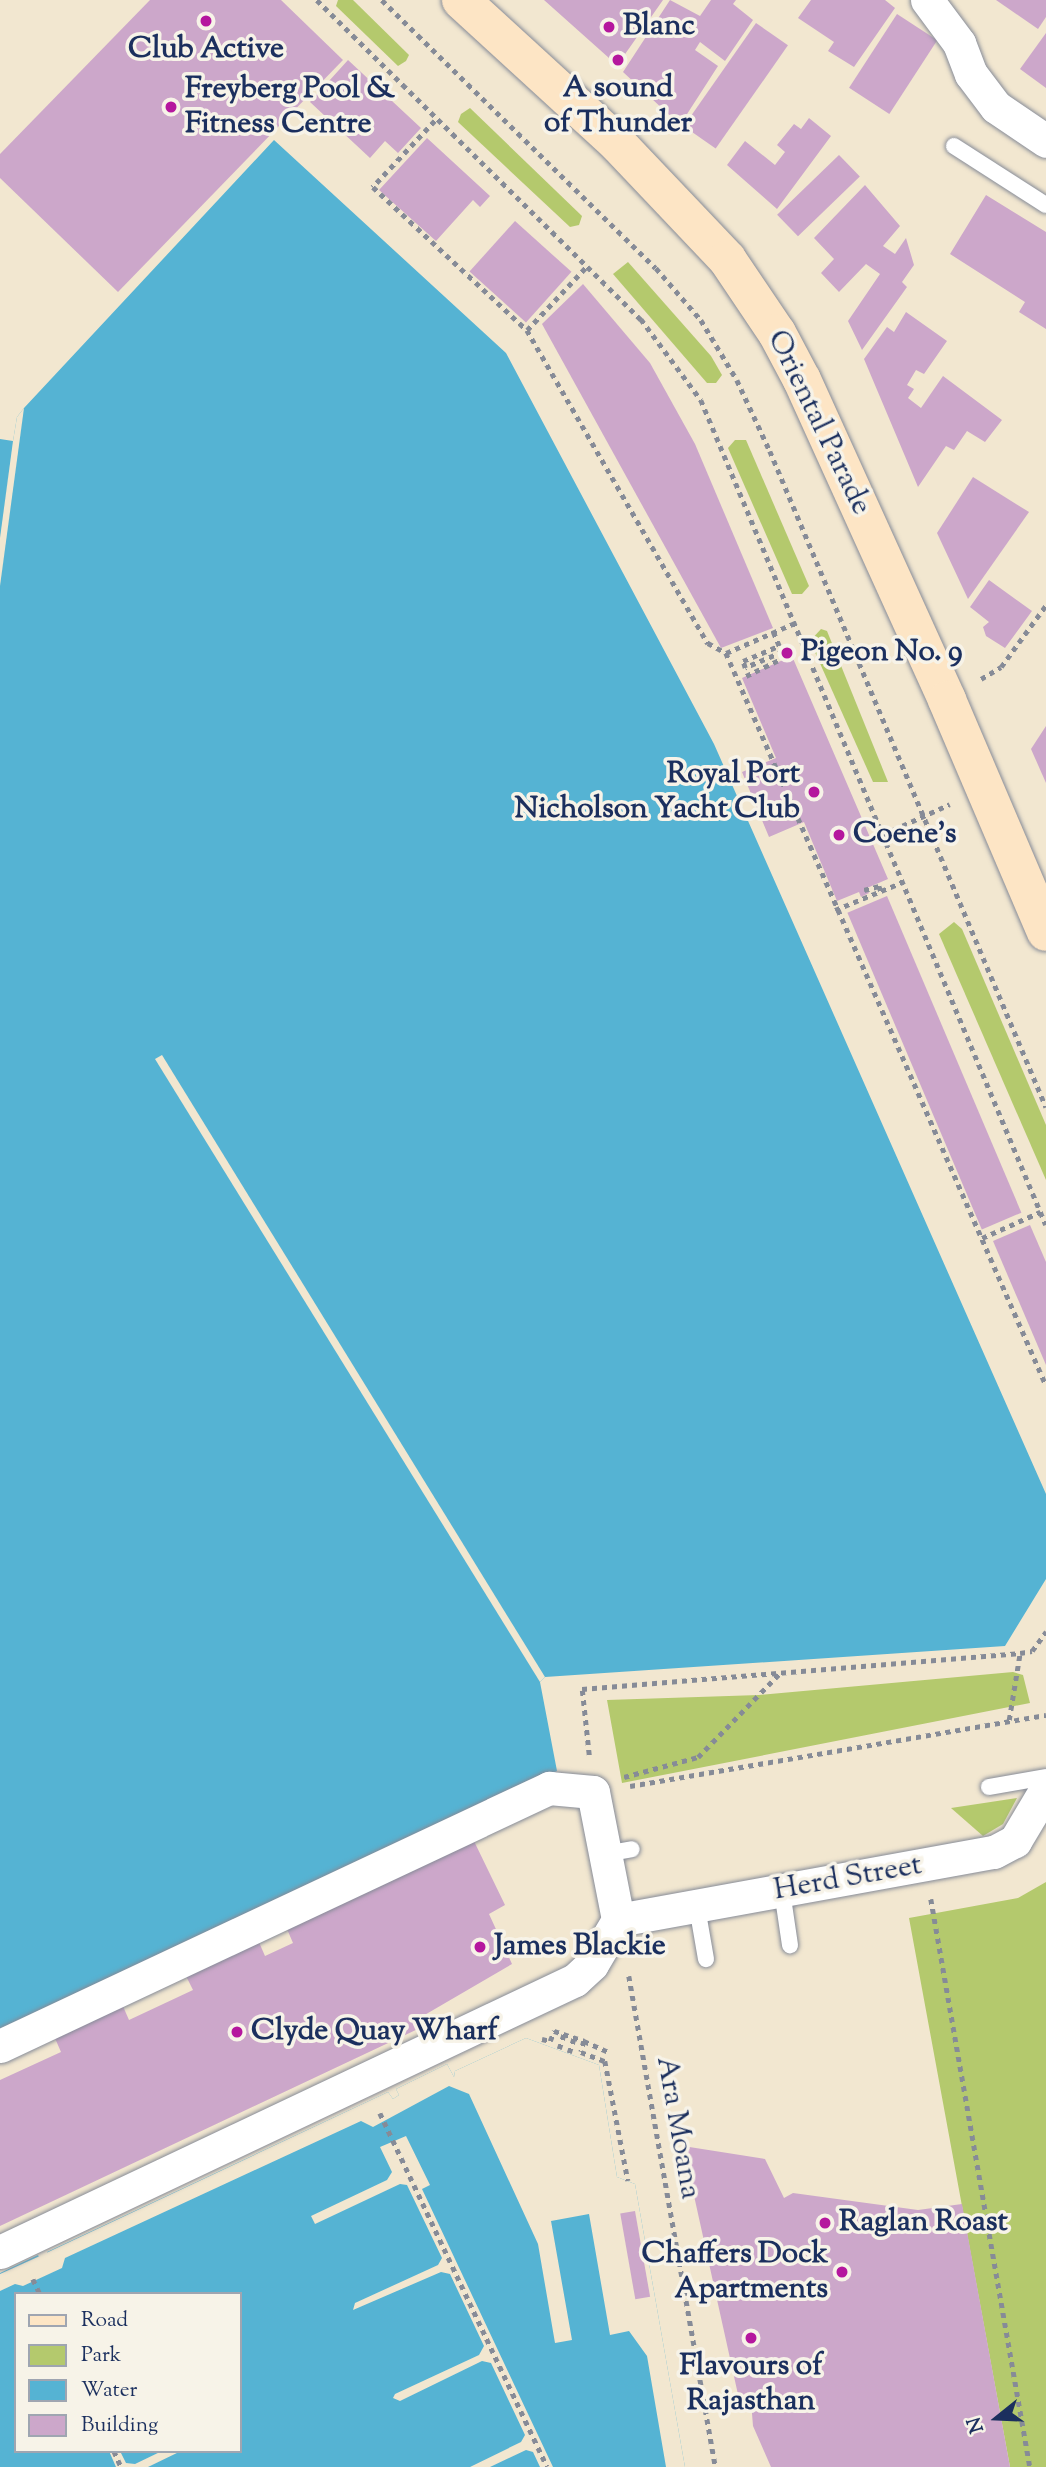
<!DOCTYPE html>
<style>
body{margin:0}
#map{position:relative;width:1046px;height:2467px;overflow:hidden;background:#f2e7d0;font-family:"Sorts Mill Goudy",serif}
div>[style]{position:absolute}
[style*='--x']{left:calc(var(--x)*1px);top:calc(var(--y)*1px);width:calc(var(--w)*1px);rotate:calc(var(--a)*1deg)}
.green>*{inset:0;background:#b4c96d}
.water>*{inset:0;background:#55b3d3}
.pier>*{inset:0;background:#f2e7d0}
.building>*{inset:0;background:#cca7ca;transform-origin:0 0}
.path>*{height:4.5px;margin-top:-2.25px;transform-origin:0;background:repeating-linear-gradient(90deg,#868b97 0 5px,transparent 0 10px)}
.roads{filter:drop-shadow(0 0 2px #868b97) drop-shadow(0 0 2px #868b97)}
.service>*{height:16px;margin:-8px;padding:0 8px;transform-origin:8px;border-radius:8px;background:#fff}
.minor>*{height:33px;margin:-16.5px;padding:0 16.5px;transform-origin:16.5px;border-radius:16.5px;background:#fff}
.secondary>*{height:38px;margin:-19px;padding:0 19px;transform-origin:19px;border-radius:19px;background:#fde5c5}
.dots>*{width:19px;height:19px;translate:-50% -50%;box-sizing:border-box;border:4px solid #f7f3e8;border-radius:50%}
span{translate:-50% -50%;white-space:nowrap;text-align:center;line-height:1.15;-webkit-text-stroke:7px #f7f3e8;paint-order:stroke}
.poi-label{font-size:30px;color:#1b2f5e;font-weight:700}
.left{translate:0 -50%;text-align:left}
.right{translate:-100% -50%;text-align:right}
.street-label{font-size:30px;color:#1b2f5e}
.legend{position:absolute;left:14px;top:2292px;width:228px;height:161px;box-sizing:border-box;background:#f7f3e8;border:2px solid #9fa5b1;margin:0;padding:9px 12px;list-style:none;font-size:21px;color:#1b2f5e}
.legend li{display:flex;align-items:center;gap:14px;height:35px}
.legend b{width:35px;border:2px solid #9fa5b1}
.north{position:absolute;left:962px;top:2383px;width:70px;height:70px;-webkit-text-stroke:5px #f7f3e8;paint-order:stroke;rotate:252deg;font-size:19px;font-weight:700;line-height:28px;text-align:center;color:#1b2f5e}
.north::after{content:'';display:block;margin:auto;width:24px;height:32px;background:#1b2f5e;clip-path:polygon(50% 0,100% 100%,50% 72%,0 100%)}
</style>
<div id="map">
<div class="green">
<i style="clip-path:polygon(338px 0,353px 0,409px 55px,406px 61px,398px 66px,336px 6px)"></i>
<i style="clip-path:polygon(470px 108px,582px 216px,579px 225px,570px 227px,458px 122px,461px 114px)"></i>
<i style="clip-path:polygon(628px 262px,711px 356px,722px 375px,716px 383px,707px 383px,613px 274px)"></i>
<i style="clip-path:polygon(735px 440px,746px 440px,809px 586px,802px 594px,792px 594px,728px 448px)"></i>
<i style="clip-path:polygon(821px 629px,827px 631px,888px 782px,873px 782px,810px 641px)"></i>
<i style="clip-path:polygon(954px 922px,962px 929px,1046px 1125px,1046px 1180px,939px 934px)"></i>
<i style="clip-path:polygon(1013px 1672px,1023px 1675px,1030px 1703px,622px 1783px,607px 1700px,759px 1695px)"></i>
<i style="clip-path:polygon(1017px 1798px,1003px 1824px,983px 1836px,951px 1808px)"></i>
<i style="clip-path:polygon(1046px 1882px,1046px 2467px,1010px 2467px,909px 1918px,1018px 1898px)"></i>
</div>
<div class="water">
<i style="clip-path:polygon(274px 140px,506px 353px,714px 744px,1046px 1494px,1046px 1579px,1005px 1646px,545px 1677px,540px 1682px,557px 1771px,0 2033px,0 439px,13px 441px,17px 417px,24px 408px)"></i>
<i style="clip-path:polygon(evenodd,526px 2038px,599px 2065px,617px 2177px,635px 2184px,685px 2467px,0 2467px,0 2273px,38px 2255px,42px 2263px,50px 2259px,47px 2252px,388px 2092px,393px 2099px,399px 2095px,396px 2089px,447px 2064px,454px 2077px,455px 2071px,526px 2038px,16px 2294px,240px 2294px,240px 2451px,16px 2451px,16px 2294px)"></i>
</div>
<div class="pier">
<i style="clip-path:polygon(24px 408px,0 586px,0 538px,13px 441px,17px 417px)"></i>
<i style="clip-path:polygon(162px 1055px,545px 1677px,540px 1682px,155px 1059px)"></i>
<i style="clip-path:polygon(526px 2038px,599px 2065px,617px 2177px,635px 2184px,685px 2467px,666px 2467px,647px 2356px,629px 2331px,610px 2335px,589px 2214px,551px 2221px,572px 2340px,555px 2343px,538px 2244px,469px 2094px,449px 2086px,373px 2127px,361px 2121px,65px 2258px,62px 2268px,23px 2286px,15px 2284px,0 2291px,0 2274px,42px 2255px,46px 2258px,44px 2254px,388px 2092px,393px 2099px,399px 2095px,396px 2089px,447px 2064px,454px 2077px,455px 2071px)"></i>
<i style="clip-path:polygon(406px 2136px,430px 2185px,422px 2189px,553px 2467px,540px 2467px,533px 2452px,526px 2450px,490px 2467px,470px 2467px,521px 2442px,525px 2435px,491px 2363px,482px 2361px,400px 2401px,393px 2398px,395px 2394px,479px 2355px,484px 2346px,450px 2274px,441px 2272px,353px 2310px,355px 2303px,438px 2265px,442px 2258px,407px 2185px,400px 2184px,315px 2224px,311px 2216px,387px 2180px,392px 2172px,380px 2147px)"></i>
<i style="clip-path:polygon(109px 2451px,120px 2451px,126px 2463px,135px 2464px,162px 2451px,181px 2451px,148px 2467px,116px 2467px)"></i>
</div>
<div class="building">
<i style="clip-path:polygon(150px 0,281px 0,343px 60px,118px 292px,0 178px,0 154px)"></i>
<i style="clip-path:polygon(544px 0,663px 0,623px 57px,617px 51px,609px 58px)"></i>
<i style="clip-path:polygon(670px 0,700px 16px,711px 0,736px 0,733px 4px,753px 20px,725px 61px,700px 42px,695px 50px,718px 66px,680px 125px,623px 72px)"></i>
<i style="clip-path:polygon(811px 0,885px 0,895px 8px,854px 67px,828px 51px,834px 42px,798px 18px)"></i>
<i style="clip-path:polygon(996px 0,1046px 0,1046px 17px,1038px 29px)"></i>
<i style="left:897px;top:14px;width:48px;height:88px;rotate:33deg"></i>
<i style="left:756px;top:23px;width:39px;height:126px;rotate:35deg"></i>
<i style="clip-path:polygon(1046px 33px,1046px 88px,1020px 69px)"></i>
<i style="clip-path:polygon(348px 60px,421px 128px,398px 153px,385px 141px,370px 158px,310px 102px)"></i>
<i style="clip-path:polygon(809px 118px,831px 136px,777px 209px,727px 165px,745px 141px,775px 165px,785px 152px,777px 145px,794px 124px,801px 129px)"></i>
<i style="clip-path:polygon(427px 138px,490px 196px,480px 207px,473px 200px,436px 241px,379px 190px)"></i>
<i style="left:839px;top:155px;width:30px;height:86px;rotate:46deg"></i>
<i style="clip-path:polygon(865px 185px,900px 226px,883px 246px,895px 254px,906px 238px,914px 265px,902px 282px,907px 287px,862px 350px,848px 321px,880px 274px,866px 264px,839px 292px,821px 273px,834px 259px,814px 238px)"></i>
<i style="clip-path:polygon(986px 195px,1046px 232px,1046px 329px,1019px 312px,1025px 302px,950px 254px)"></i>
<i style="left:515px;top:221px;width:76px;height:68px;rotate:42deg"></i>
<i style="clip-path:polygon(583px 284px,650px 363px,695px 444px,773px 628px,721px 648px,542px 324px)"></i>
<i style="clip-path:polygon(906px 312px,947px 341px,924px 374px,916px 370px,907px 385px,914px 389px,908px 398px,921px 408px,943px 376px,1002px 420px,985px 442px,967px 431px,954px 450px,946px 446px,918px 487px,864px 359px,887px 327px,894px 332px)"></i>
<i style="clip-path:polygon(973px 477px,1029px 512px,968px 599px,937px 533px)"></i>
<i style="clip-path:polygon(989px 580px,1032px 611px,1005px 648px,986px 636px,983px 627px,989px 622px,970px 607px)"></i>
<i style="clip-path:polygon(792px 656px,888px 879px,867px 888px,869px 893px,861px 897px,859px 892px,837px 901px,804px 822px,769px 837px,742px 772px,776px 758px,742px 678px)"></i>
<i style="clip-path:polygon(1046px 726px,1046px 783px,1031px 749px)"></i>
<i style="left:887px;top:896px;width:344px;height:43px;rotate:67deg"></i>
<i style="clip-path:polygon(1030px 1225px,1046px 1262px,1046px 1365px,993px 1241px)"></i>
<i style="clip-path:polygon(472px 1837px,505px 1905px,489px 1914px,512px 1964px,416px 2020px,420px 2028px,0 2226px,0 2080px,61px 2052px,54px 2036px,122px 2004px,129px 2020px,193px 1990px,185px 1974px,258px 1940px,265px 1956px,293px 1943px,284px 1922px)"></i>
<i style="clip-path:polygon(683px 2146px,765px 2159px,784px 2198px,793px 2193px,918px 2210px,962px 2204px,1010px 2467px,771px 2467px,753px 2426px,751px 2401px,739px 2399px)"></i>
<i style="left:635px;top:2211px;width:87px;height:15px;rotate:80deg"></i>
</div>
<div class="path">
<i style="--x:317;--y:0;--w:455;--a:44.6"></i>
<i style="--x:641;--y:319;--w:101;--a:53.5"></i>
<i style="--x:701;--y:400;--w:894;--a:67.31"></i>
<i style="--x:382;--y:0;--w:383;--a:44.4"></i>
<i style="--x:656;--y:268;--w:69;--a:49.1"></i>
<i style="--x:701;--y:320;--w:70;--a:59"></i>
<i style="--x:737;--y:380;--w:78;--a:65.1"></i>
<i style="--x:770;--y:451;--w:712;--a:67.18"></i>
<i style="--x:435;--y:121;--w:91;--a:133.2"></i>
<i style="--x:373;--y:187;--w:210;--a:42.9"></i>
<i style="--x:527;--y:330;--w:362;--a:60"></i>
<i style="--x:708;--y:643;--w:21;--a:29"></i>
<i style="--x:726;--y:653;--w:799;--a:66.39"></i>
<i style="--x:527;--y:330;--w:88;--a:-46.8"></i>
<i style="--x:726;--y:653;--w:75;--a:-23.5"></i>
<i style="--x:746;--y:676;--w:43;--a:-26"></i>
<i style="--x:785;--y:657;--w:5;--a:-112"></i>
<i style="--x:783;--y:652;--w:41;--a:157.2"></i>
<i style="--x:745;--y:668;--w:7;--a:-106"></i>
<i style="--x:743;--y:661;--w:39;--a:-23"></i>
<i style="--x:779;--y:646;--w:15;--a:-113"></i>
<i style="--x:981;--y:679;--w:23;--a:-31"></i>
<i style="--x:1001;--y:667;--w:77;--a:-54"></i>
<i style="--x:884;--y:834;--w:72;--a:-24.4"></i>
<i style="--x:864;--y:890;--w:16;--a:-15"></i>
<i style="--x:879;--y:886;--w:5;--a:68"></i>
<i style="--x:835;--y:910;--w:74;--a:-22.4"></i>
<i style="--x:982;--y:1238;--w:64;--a:-24.1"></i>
<i style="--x:1009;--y:1720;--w:68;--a:-80.7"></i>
<i style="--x:589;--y:1755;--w:66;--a:-96.1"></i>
<i style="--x:582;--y:1689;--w:439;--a:-4.7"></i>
<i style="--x:1020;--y:1653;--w:12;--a:-9"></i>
<i style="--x:1032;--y:1651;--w:24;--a:-54"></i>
<i style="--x:624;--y:1777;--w:77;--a:-15.1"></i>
<i style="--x:698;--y:1757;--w:117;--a:-45.7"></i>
<i style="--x:630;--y:1786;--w:422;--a:-9.7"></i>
<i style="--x:931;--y:1899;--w:577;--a:80.11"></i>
<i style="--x:629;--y:1976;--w:499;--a:80"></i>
<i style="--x:542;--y:2039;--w:8;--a:14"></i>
<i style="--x:550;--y:2041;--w:11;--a:-68"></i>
<i style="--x:554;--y:2031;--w:32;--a:18"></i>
<i style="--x:584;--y:2041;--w:11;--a:105"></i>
<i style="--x:581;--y:2052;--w:26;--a:21"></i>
<i style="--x:605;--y:2061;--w:122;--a:79.1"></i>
<i style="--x:584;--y:2041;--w:27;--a:24"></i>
<i style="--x:559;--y:2049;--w:16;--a:-72"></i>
<i style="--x:569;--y:2053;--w:16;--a:-72"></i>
<i style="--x:380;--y:2113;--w:391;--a:64.7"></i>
<i style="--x:33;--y:2279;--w:17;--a:65"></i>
<i style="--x:114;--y:2451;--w:17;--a:66"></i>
</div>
<div class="roads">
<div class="service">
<i style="--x:954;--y:146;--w:109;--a:32.7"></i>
<i style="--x:989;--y:1787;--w:58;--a:-10"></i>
<i style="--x:605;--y:1854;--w:27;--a:-10"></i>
<i style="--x:782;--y:1891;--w:55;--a:81.6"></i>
<i style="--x:697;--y:1907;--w:53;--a:80.2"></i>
</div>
<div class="minor">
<i style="--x:927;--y:0;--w:54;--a:53.3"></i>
<i style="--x:959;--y:43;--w:33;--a:69"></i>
<i style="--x:971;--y:74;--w:41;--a:52.9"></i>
<i style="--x:996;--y:107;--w:60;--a:34.2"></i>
<i style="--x:618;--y:1920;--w:382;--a:-10.3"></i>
<i style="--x:994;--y:1852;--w:24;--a:-28"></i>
<i style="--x:1015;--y:1841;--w:61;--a:-59.2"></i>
<i style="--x:0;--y:2046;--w:607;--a:-25.17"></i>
<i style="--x:549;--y:1788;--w:44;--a:5.2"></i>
<i style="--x:593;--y:1792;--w:130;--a:78.9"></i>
<i style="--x:0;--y:2252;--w:636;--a:-25.32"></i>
<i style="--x:575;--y:1980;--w:23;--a:-43"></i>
<i style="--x:592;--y:1964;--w:51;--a:-59.4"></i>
</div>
<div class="secondary">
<i style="--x:461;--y:0;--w:212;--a:42.5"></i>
<i style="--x:617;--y:143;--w:160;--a:46.5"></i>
<i style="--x:727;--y:259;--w:89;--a:56"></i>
<i style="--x:777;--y:333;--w:53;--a:62"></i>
<i style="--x:802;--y:380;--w:351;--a:65.6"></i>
<i style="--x:947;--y:700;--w:252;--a:66.9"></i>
</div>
</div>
<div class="dots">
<i style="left:206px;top:21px;background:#b5179e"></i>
<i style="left:609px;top:27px;background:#b5179e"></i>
<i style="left:618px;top:60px;background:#b5179e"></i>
<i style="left:171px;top:107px;background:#b5179e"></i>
<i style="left:787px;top:653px;background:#b5179e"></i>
<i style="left:814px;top:792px;background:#b5179e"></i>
<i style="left:839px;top:835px;background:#b5179e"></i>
<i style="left:480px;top:1947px;background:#b5179e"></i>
<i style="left:237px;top:2032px;background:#b5179e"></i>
<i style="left:825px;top:2223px;background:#b5179e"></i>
<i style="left:842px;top:2272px;background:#b5179e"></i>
<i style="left:751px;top:2338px;background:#b5179e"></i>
</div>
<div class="poi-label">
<span class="left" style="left:623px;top:27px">Blanc</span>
<span style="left:206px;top:50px">Club Active</span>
<span style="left:618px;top:106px">A sound<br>of Thunder</span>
<span class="left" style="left:185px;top:107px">Freyberg Pool &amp;<br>Fitness Centre</span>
<span class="left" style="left:801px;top:653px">Pigeon No. 9</span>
<span class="right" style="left:800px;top:792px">Royal Port<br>Nicholson Yacht Club</span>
<span class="left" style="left:853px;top:835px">Coene's</span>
<span class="left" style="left:494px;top:1947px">James Blackie</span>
<span class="left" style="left:251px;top:2032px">Clyde Quay Wharf</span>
<span class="left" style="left:839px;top:2223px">Raglan Roast</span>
<span class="right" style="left:828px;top:2272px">Chaffers Dock<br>Apartments</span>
<span style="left:751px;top:2384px">Flavours of<br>Rajasthan</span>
</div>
<div class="street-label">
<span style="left:818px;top:423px;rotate:64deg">Oriental Parade</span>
<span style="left:848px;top:1879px;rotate:-10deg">Herd Street</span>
<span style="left:677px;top:2128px;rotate:80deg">Ara Moana</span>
</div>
<ul class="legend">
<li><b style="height:9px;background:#fde5c5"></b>Road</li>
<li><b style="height:19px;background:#b4c96d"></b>Park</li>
<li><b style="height:19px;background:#55b3d3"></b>Water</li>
<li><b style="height:19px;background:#cca7ca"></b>Building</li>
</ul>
<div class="north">N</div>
</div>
